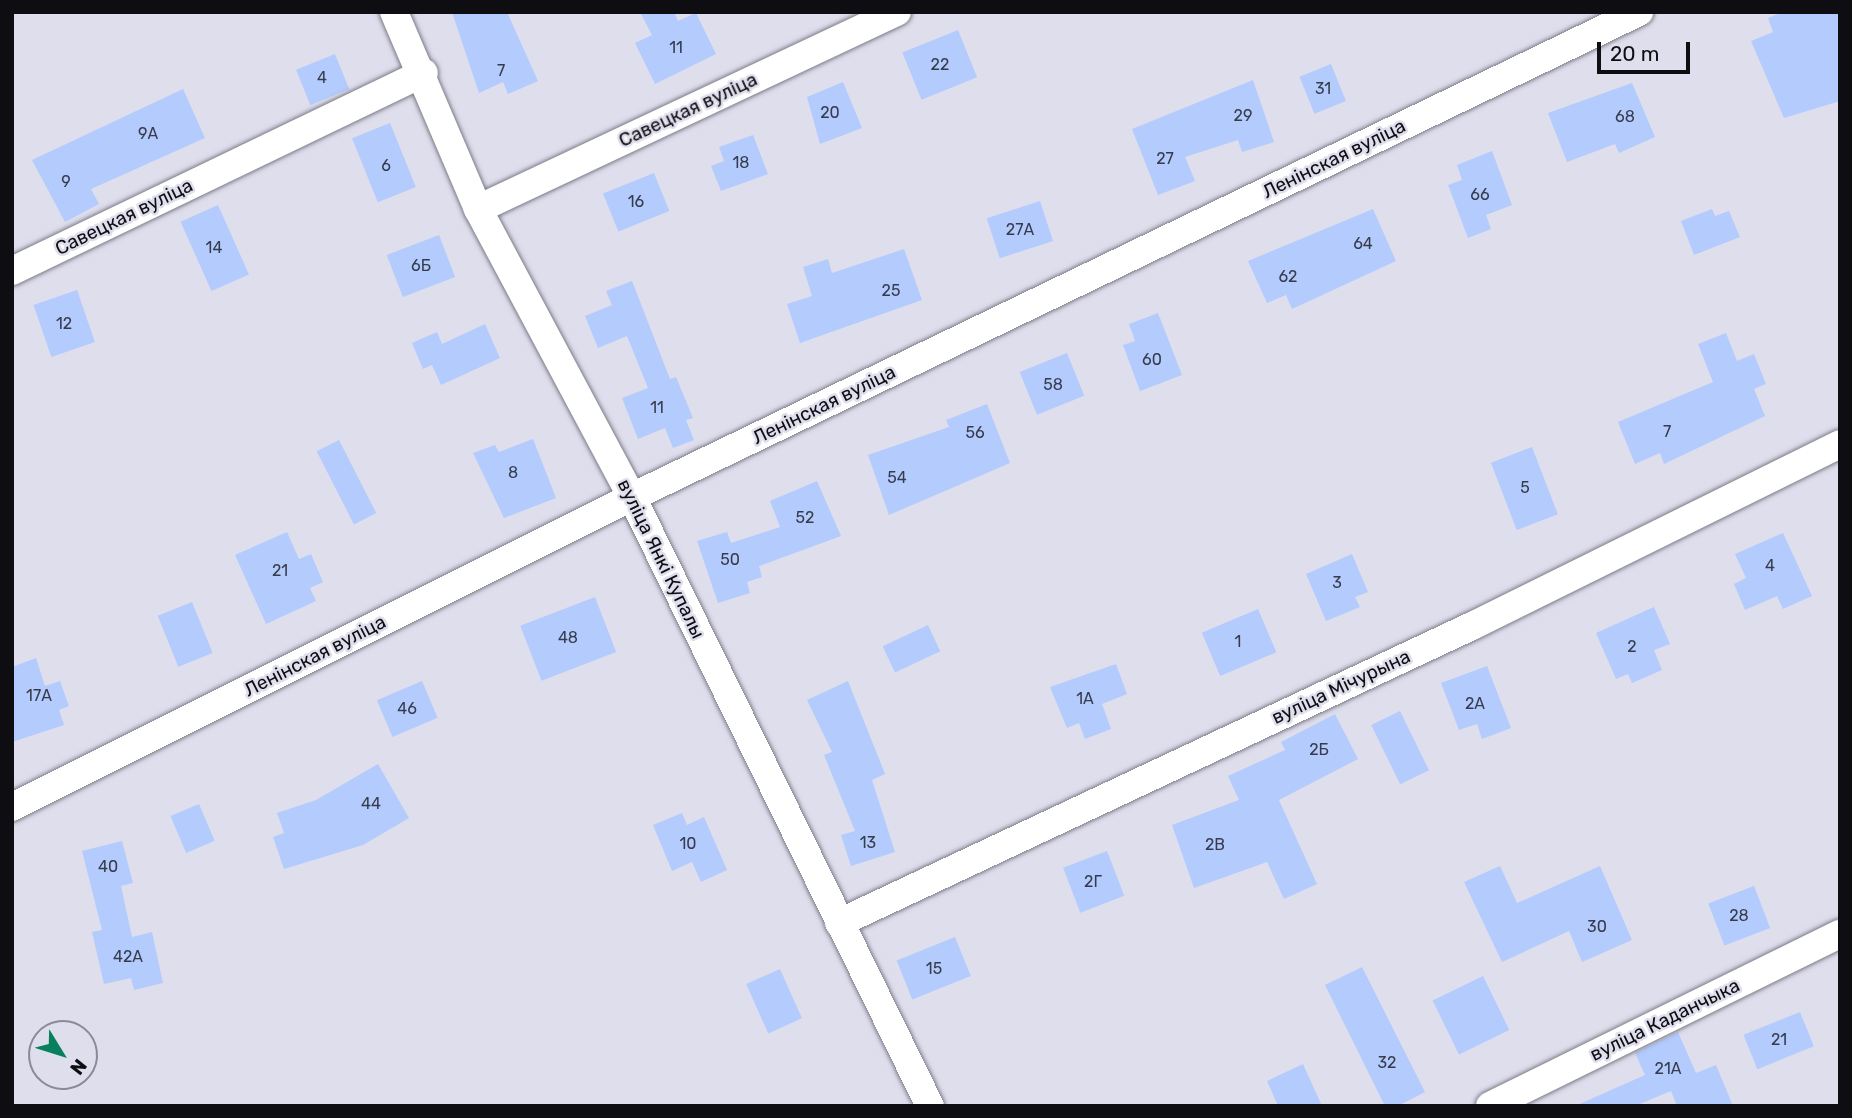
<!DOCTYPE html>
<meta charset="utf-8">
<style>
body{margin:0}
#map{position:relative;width:1852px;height:1118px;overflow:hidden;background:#dfdeec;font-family:Rubik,sans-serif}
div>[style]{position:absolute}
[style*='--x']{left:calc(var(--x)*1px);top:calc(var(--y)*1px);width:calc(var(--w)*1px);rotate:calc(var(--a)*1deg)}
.building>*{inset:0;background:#b3cbfd;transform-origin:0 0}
.roads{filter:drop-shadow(0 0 2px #7c7b88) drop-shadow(0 0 2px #7c7b88)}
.minor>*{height:28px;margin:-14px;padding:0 14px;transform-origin:14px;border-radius:14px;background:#fff}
span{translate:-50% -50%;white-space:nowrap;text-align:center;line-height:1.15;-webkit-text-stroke:5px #dfdeec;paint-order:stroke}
.number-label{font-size:16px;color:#373c4d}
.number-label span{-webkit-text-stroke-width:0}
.street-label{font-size:19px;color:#0e0d12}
.frame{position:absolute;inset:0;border:14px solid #0e0d12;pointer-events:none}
.north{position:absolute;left:28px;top:1020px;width:70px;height:70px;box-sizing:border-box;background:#dfdeec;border:2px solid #8b8a95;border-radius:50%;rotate:128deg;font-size:19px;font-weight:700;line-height:28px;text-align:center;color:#0e0d12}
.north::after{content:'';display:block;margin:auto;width:24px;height:32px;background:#087f5d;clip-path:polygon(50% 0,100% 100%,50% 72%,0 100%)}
.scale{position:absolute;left:1597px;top:42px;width:93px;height:32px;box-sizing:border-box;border:4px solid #0e0d12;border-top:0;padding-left:9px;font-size:21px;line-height:24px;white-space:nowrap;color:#0e0d12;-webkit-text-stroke:5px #dfdeec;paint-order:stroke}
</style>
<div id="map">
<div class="building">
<i style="clip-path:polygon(452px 12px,507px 12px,538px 81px,508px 94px,503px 82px,479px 93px)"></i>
<i style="clip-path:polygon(640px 12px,674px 12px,678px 21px,696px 13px,716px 54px,655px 84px,635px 43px,652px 35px)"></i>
<i style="clip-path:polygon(1783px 12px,1840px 12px,1840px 101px,1784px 118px,1751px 41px,1773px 32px,1768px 18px)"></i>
<i style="left:958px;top:30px;width:51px;height:60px;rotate:68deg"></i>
<i style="left:335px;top:54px;width:38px;height:42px;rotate:68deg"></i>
<i style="left:1331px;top:64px;width:40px;height:34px;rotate:68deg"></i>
<i style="clip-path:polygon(1253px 80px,1274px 142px,1242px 152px,1238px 140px,1185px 157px,1195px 181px,1158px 195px,1132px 129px)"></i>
<i style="clip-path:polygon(843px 82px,862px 128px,820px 144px,807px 97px)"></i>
<i style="clip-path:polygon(1632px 83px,1655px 137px,1619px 153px,1615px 144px,1567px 162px,1548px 113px)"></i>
<i style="clip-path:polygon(183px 89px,205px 138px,91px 189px,99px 204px,65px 222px,32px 160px)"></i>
<i style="left:390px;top:123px;width:69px;height:41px;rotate:68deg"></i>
<i style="clip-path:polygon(753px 135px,768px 174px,721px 191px,711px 166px,724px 161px,719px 147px)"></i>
<i style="clip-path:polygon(1492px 151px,1512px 205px,1486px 215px,1491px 229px,1468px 238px,1448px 185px,1462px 180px,1457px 165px)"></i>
<i style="left:654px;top:173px;width:41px;height:55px;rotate:68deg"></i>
<i style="left:1040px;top:201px;width:42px;height:56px;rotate:72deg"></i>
<i style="left:218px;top:205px;width:76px;height:41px;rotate:66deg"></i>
<i style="clip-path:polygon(1373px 209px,1396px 261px,1292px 309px,1286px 295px,1267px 303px,1248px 261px)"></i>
<i style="clip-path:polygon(1712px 209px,1715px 216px,1729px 211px,1740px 237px,1694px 255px,1681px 221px)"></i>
<i style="left:439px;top:235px;width:45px;height:56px;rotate:69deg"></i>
<i style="clip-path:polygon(904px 249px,922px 300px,800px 343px,787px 304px,812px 296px,803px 267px,828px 259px,832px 273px)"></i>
<i style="clip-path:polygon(632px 281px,670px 379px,676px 377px,693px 418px,686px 420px,694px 440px,673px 448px,665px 428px,638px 439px,622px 398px,648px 388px,627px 336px,598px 348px,585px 316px,612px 305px,606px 291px)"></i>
<i style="left:77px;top:290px;width:55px;height:46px;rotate:71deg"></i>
<i style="clip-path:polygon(1158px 313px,1182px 375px,1140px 391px,1123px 345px,1135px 341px,1129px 324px)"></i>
<i style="clip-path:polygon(485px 324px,500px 358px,441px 385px,432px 365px,423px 369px,412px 343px,437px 332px,442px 344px)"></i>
<i style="clip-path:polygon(1726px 333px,1737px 361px,1754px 354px,1766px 384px,1754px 389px,1765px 416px,1664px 464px,1660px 453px,1635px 464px,1618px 422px,1713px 382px,1698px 344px)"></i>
<i style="left:1067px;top:353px;width:46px;height:51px;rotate:68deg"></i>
<i style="clip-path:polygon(987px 404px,1010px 463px,889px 515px,868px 455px,949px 427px,946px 420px)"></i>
<i style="clip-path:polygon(533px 439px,556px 498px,504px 518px,473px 453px,495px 445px,499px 452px)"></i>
<i style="left:339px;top:440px;width:82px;height:25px;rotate:63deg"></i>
<i style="left:1532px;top:447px;width:72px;height:44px;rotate:69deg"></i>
<i style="clip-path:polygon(817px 481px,841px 536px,759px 566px,762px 577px,747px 582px,750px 593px,718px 603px,697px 541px,727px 532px,731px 543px,780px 527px,770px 501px)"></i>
<i style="clip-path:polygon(287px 532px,299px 559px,311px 554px,323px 582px,310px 588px,316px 601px,266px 624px,235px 555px)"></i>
<i style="clip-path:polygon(1783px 533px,1812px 596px,1783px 609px,1777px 596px,1745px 610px,1734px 584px,1746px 578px,1735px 554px)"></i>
<i style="clip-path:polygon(1352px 554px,1368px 592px,1355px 597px,1360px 607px,1326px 621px,1306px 574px)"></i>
<i style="left:595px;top:597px;width:59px;height:80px;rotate:69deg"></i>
<i style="left:192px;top:602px;width:55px;height:37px;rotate:68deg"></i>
<i style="clip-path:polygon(1654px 607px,1670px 644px,1654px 650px,1662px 670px,1632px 683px,1628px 674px,1616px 679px,1596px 633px)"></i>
<i style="left:1258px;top:609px;width:47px;height:61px;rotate:67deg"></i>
<i style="left:928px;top:625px;width:29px;height:50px;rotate:65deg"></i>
<i style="clip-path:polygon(36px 658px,45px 686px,60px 681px,69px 706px,59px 710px,64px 725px,12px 742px,12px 667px)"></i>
<i style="clip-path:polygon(1116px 664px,1127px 694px,1102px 704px,1111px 729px,1085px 739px,1079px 723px,1067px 728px,1050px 687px)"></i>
<i style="clip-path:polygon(1487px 666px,1511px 728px,1482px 739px,1477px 724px,1459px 730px,1441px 683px)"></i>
<i style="left:422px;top:681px;width:40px;height:49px;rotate:67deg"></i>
<i style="clip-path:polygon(848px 681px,885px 774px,872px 780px,895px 852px,851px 866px,841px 835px,855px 831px,824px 755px,832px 752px,807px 700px)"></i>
<i style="left:1400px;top:711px;width:66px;height:32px;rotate:64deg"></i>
<i style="clip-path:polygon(1335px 714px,1358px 759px,1279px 800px,1317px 884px,1284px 899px,1267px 862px,1194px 888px,1172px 825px,1239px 800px,1228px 776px,1285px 750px,1281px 742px)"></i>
<i style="clip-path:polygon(378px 764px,409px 818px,363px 845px,284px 869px,273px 837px,284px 833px,277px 813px,316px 800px)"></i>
<i style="left:199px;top:804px;width:40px;height:31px;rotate:67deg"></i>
<i style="clip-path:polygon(682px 813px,687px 825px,704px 817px,727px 870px,701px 882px,692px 862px,672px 871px,653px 825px)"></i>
<i style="clip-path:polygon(122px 841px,133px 883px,121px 886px,132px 937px,152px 932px,163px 983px,134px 990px,131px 978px,104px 984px,92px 932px,102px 930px,82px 851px)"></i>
<i style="left:1107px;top:851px;width:48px;height:47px;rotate:69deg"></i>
<i style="clip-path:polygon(1500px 866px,1517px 903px,1600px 866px,1632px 940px,1582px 962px,1569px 931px,1502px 962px,1464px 882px)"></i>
<i style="left:1754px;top:886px;width:45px;height:49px;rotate:69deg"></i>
<i style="left:955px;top:937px;width:42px;height:63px;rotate:68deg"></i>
<i style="clip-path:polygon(1362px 967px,1425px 1092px,1398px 1106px,1385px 1106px,1325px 985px)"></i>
<i style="left:780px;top:969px;width:54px;height:37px;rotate:66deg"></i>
<i style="left:1483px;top:976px;width:60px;height:56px;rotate:64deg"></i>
<i style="left:1800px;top:1012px;width:37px;height:61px;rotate:68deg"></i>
<i style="clip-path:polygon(1678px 1032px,1696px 1073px,1716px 1065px,1733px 1106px,1677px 1106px,1671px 1091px,1635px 1106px,1575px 1106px,1645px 1075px,1635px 1053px)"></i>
<i style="clip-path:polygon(1303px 1064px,1322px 1106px,1278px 1106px,1267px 1081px)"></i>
</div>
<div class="roads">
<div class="minor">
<i style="--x:394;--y:12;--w:214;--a:66.9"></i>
<i style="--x:478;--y:209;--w:327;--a:61.9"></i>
<i style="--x:632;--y:497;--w:678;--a:63.93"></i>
<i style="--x:478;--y:209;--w:463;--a:-25.2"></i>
<i style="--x:12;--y:271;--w:457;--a:-25.7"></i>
<i style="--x:12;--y:807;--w:693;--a:-26.57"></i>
<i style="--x:632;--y:497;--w:1118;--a:-25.72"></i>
<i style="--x:839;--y:923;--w:701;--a:-25.14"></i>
<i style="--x:1474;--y:625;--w:408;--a:-26.3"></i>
<i style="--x:1490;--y:1106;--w:390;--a:-26.2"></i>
</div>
</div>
<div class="number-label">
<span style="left:676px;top:48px">11</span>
<span style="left:940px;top:65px">22</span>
<span style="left:501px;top:71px">7</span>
<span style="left:322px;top:78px">4</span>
<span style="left:1323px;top:89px">31</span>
<span style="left:830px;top:113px">20</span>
<span style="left:1243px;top:116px">29</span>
<span style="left:1625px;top:117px">68</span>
<span style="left:148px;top:134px">9А</span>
<span style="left:1165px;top:159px">27</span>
<span style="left:741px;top:163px">18</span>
<span style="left:386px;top:166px">6</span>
<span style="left:66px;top:182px">9</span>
<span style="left:1480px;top:195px">66</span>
<span style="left:636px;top:202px">16</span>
<span style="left:1020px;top:230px">27А</span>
<span style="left:1363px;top:244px">64</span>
<span style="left:214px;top:248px">14</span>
<span style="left:421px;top:266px">6Б</span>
<span style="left:1288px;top:277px">62</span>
<span style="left:891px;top:291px">25</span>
<span style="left:64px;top:324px">12</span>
<span style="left:1152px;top:360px">60</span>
<span style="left:1053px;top:385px">58</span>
<span style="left:657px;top:408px">11</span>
<span style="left:1667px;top:432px">7</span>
<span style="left:975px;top:433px">56</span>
<span style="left:513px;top:473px">8</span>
<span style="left:897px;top:478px">54</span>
<span style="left:1525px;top:488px">5</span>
<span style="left:805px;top:518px">52</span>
<span style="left:730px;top:560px">50</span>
<span style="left:1770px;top:566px">4</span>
<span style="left:280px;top:571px">21</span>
<span style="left:1337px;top:583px">3</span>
<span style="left:568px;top:638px">48</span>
<span style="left:1238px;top:642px">1</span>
<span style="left:1632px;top:647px">2</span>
<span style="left:39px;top:696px">17А</span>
<span style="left:1085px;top:699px">1А</span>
<span style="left:1475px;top:704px">2А</span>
<span style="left:407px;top:709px">46</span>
<span style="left:1319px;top:750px">2Б</span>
<span style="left:371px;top:804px">44</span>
<span style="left:868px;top:843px">13</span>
<span style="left:688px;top:844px">10</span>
<span style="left:1215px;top:845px">2В</span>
<span style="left:108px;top:867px">40</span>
<span style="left:1093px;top:882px">2Г</span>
<span style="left:1739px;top:916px">28</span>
<span style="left:1597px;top:927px">30</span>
<span style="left:128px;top:957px">42А</span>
<span style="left:934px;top:969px">15</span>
<span style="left:1779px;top:1040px">21</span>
<span style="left:1387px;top:1063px">32</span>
<span style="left:1668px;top:1069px">21А</span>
</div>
<div class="street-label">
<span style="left:688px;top:110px;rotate:-25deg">Савецкая вуліца</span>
<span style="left:1334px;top:159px;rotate:-26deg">Ленінская вуліца</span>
<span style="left:124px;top:217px;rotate:-26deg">Савецкая вуліца</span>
<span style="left:824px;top:405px;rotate:-26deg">Ленінская вуліца</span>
<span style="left:661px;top:559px;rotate:64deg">вуліца Янкі Купалы</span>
<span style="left:315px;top:656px;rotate:-27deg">Ленінская вуліца</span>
<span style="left:1341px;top:687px;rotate:-25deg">вуліца Мічурына</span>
<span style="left:1665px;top:1020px;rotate:-26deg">вуліца Каданчыка</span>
</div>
<div class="frame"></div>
<div class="north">N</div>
<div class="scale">20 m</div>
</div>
